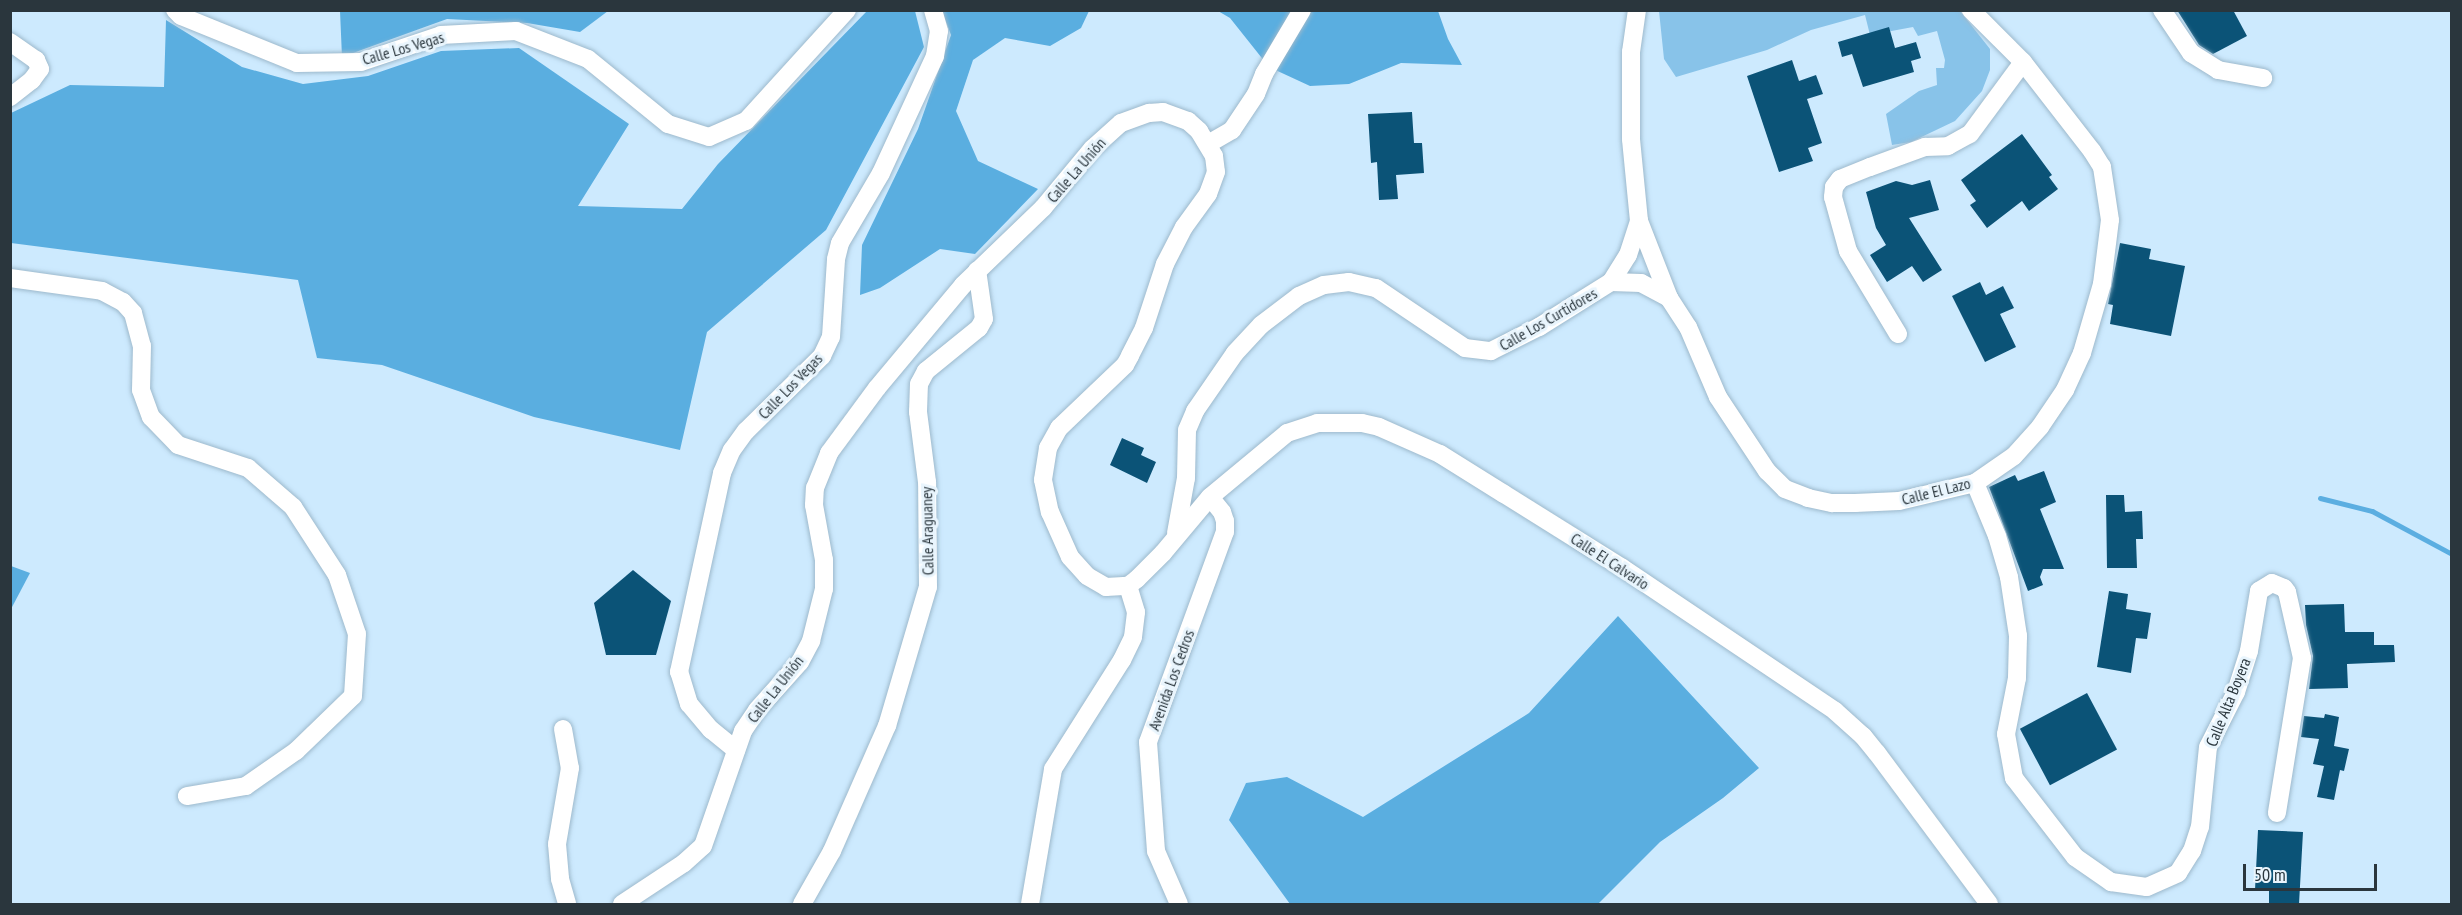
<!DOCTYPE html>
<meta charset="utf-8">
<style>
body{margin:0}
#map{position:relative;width:2462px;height:915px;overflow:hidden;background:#cdeafe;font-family:"PT Sans Narrow",sans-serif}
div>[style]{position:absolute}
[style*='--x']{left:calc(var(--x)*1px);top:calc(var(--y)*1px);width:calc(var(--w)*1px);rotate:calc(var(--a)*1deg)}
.green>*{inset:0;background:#88c3e9}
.forest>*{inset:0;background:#5aaee0}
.stream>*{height:5px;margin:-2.5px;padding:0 2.5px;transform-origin:2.5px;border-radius:2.5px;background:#5baee1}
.building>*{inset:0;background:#0b5377;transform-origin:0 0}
.roads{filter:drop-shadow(0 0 2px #9db9cc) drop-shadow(0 0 2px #9db9cc)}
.street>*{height:18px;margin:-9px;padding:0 9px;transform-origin:9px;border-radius:9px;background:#fff}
span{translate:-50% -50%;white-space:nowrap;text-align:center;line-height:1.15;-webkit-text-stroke:6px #e9f5fd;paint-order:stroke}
.street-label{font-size:16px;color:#2a363d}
.frame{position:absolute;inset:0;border:12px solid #2a363d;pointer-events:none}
.scale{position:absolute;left:2243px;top:864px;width:134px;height:27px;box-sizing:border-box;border:3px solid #2a363d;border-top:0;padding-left:8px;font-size:18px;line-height:21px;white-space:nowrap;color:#2a363d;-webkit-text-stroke:4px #e9f5fd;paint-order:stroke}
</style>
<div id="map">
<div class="green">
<i style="clip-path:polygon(1659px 11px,1960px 11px,1990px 49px,1990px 70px,1982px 91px,1955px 121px,1911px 142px,1892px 145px,1886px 114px,1919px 91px,1937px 85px,1936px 68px,1944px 68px,1945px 60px,1937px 31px,1918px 36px,1913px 27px,1870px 35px,1865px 15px,1811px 30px,1767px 50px,1676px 77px,1664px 59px)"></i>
</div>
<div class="forest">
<i style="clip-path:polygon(340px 11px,608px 11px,580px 32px,527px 23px,447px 19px,342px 57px)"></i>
<i style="clip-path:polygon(867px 11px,915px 11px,924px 47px,826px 230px,707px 332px,680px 450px,534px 417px,382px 365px,317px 358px,298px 280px,11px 243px,11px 113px,70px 85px,164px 87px,166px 20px,242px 67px,303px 84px,368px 76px,441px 51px,519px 48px,629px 124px,578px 206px,682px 209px,718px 164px)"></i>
<i style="clip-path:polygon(942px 11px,1089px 11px,1081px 28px,1050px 46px,1005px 38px,973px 60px,956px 111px,978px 161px,1038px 189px,975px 254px,940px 249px,880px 288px,860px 295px,862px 245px,918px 129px,951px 35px)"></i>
<i style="clip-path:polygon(1218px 11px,1438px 11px,1448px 39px,1462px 65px,1401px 63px,1349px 84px,1310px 86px,1269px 67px,1230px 18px)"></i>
<i style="clip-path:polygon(11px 566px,30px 573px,11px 609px,10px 566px)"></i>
<i style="clip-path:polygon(1618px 616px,1759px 768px,1723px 798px,1660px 842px,1598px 904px,1290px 904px,1229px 820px,1246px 783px,1287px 777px,1363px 817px,1529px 713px)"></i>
</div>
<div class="stream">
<i style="--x:2320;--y:498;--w:54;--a:14"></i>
<i style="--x:2372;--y:511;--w:91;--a:28.3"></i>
</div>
<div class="building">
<i style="clip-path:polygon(2177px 10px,2233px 10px,2247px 36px,2213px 54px,2199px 45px)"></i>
<i style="clip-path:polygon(1889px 27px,1895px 48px,1916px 42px,1921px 58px,1911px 61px,1914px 72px,1863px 87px,1852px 54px,1842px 57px,1838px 42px)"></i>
<i style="clip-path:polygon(1792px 60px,1799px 81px,1816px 75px,1823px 94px,1807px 99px,1822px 143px,1808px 148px,1813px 161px,1779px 172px,1747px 76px)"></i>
<i style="clip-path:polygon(1412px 112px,1414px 143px,1422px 143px,1424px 173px,1396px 175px,1398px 199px,1379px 200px,1377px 162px,1371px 163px,1368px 114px)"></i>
<i style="clip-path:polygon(2022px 134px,2052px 175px,2049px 177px,2058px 189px,2029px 211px,2022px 201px,1987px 228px,1970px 205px,1976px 201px,1961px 180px)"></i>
<i style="clip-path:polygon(1930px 180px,1939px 210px,1909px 218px,1942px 270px,1923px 282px,1912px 266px,1887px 282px,1870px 255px,1886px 245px,1876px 228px,1866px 192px,1896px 181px,1912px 185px)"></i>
<i style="clip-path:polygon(2120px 243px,2151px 249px,2149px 259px,2185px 266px,2171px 336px,2110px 324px,2113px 305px,2108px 304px)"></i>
<i style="clip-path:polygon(1980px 282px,1986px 295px,2003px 286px,2014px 308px,2000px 314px,2016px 347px,1985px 362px,1952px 296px)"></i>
<i style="clip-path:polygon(1122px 438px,1144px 448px,1141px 455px,1156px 462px,1147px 483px,1110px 465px)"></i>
<i style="clip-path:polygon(2044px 471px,2056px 502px,2040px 509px,2064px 569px,2043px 569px,2040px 577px,2043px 585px,2028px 591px,1989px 487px,2015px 475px,2018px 481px)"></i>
<i style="clip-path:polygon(2106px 495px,2124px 495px,2125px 512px,2142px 511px,2143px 539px,2136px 539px,2137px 568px,2107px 568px)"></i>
<i style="clip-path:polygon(633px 570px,671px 601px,656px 655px,606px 655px,594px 603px)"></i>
<i style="clip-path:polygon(2109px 591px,2128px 594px,2126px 609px,2151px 613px,2147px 639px,2136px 638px,2131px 673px,2097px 667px)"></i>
<i style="clip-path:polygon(2344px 604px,2345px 632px,2374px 632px,2374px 645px,2394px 645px,2395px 662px,2347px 664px,2348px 688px,2309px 689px,2313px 656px,2306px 625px,2305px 605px)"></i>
<i style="left:2087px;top:693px;width:64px;height:76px;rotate:62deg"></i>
<i style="clip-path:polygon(2325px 714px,2339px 717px,2334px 746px,2349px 749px,2344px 771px,2340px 770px,2334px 800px,2317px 797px,2324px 766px,2313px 764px,2319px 739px,2301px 737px,2304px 716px,2324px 718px)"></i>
<i style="clip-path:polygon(2258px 830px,2303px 832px,2299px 904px,2269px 904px,2269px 891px,2255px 890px)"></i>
</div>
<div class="roads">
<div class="street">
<i style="--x:175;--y:10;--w:8;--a:45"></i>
<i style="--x:181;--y:16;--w:125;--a:22.1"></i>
<i style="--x:297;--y:63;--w:64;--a:-0.9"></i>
<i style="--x:361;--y:62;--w:84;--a:-18.6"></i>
<i style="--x:441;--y:35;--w:75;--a:-3.1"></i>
<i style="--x:516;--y:31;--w:77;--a:21.3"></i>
<i style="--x:588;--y:59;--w:103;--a:39.1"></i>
<i style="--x:668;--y:124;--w:43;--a:17.6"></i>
<i style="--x:709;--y:137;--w:40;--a:-23.4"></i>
<i style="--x:746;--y:121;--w:150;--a:-47.7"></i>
<i style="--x:2162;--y:10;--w:52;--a:56"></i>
<i style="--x:2191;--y:53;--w:32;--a:32"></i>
<i style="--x:2218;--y:70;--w:46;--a:10.1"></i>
<i style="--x:10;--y:42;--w:32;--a:35"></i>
<i style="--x:36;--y:60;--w:10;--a:66"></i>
<i style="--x:40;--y:69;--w:14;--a:126"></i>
<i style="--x:32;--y:80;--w:28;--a:142"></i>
<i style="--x:1208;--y:144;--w:28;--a:-30"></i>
<i style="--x:1232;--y:130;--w:43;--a:-56.3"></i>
<i style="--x:1256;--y:94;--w:22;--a:-68"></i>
<i style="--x:1264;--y:74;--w:74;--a:-59.3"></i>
<i style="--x:1639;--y:221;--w:83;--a:68.7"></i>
<i style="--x:1669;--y:298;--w:35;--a:57"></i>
<i style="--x:1688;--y:327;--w:76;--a:66.8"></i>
<i style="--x:1718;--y:397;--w:89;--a:56.5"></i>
<i style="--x:1767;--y:471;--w:25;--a:45"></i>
<i style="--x:1785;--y:489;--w:25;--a:21"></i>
<i style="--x:1808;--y:498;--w:25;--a:12"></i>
<i style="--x:1832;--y:503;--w:23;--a:0"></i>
<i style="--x:1855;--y:503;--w:44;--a:-2.6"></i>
<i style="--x:1899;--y:501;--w:78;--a:-13.3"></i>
<i style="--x:1975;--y:483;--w:47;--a:-34.7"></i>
<i style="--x:2014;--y:456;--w:39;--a:-48"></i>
<i style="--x:2040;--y:427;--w:45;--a:-56"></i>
<i style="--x:2065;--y:390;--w:41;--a:-65.3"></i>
<i style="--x:2082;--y:353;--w:72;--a:-73.8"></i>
<i style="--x:2102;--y:284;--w:64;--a:-82.9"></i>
<i style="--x:2110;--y:220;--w:54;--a:-98.6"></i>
<i style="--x:2102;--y:167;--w:19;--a:-122"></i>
<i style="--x:2092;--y:151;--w:113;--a:-127.8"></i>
<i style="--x:2023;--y:62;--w:74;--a:-135"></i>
<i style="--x:10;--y:278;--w:93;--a:8"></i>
<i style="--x:102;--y:291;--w:24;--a:28"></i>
<i style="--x:123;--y:302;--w:15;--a:48"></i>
<i style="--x:133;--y:313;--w:34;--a:75"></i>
<i style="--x:142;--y:346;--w:44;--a:91.3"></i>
<i style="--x:141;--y:390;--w:29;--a:70"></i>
<i style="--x:151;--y:417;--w:39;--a:46"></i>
<i style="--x:178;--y:445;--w:74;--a:18.2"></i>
<i style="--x:248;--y:468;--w:60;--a:40.9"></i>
<i style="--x:293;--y:507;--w:81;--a:57.1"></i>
<i style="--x:337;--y:575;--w:62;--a:71.3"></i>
<i style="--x:357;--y:634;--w:62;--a:93.7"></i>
<i style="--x:353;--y:696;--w:79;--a:136"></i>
<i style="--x:296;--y:751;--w:61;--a:145"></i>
<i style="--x:246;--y:786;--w:60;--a:170.4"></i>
<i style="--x:1611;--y:282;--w:30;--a:2"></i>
<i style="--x:1641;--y:283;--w:32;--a:28"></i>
<i style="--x:1898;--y:334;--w:97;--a:-121.1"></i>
<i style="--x:1848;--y:251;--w:56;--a:-105.5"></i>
<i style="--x:1833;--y:197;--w:10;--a:-84"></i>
<i style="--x:1834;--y:187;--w:10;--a:-53"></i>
<i style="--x:1840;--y:179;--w:32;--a:-22"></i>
<i style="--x:1870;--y:167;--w:59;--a:-20"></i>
<i style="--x:1925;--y:147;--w:23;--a:-2"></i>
<i style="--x:1948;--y:146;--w:25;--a:-29"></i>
<i style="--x:1970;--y:134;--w:89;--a:-53.6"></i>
<i style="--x:1975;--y:483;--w:57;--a:67.5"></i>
<i style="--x:1997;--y:536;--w:43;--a:73.7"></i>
<i style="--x:2009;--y:577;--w:60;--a:81.3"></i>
<i style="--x:2018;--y:636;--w:42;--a:91.4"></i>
<i style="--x:2017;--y:678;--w:57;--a:101.1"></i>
<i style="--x:2006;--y:734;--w:45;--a:79.7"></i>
<i style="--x:2014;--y:778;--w:100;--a:52.3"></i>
<i style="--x:2075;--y:857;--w:44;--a:34.8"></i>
<i style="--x:2111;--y:882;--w:36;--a:8"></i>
<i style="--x:2147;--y:887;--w:34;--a:-24"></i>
<i style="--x:2178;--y:873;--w:26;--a:-58"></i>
<i style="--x:2192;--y:851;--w:25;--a:-72"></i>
<i style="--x:2200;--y:827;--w:80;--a:-84.3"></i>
<i style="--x:2208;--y:747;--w:62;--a:-63"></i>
<i style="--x:2236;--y:692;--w:43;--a:-72.4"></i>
<i style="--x:2249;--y:651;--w:61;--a:-80.5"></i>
<i style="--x:2259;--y:591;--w:15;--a:-32"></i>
<i style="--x:2272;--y:583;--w:13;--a:23"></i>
<i style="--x:2284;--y:588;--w:5;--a:53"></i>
<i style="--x:2287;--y:592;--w:68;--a:77.2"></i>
<i style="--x:2302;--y:658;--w:157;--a:99.2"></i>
<i style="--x:1176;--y:533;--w:56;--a:-79.7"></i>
<i style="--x:1186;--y:478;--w:48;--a:-88.8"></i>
<i style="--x:1187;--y:430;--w:21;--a:-67"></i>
<i style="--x:1195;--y:411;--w:70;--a:-55.4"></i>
<i style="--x:1235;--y:353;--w:38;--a:-47"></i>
<i style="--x:1261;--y:325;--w:48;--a:-37.3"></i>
<i style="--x:1299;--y:296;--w:27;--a:-24"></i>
<i style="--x:1324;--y:285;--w:25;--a:-7"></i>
<i style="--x:1349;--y:282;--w:28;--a:13"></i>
<i style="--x:1376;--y:288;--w:107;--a:34"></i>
<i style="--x:1465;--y:348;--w:26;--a:7"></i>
<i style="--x:1491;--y:351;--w:54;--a:-26.6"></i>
<i style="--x:1539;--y:327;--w:85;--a:-32"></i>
<i style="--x:1611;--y:282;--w:32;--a:-58"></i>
<i style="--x:1628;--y:255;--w:36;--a:-72"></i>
<i style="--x:1639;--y:221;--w:82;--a:-95.6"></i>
<i style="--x:1631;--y:139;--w:87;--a:-90"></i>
<i style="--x:1631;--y:52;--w:42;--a:-81.9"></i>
<i style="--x:563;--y:729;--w:40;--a:80"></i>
<i style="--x:570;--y:768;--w:77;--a:99.7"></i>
<i style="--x:557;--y:844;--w:35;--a:85"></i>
<i style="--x:560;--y:879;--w:26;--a:74"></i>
<i style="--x:736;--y:750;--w:32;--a:-141"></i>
<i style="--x:711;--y:730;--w:34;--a:-130"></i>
<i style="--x:689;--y:704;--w:34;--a:-107"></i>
<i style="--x:679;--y:672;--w:204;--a:-77.8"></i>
<i style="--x:722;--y:473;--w:25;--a:-67"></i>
<i style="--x:732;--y:450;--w:24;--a:-54"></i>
<i style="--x:746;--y:431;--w:107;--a:-44.6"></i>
<i style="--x:822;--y:356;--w:21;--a:-65"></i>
<i style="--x:831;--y:337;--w:78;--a:-86.3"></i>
<i style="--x:836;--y:259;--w:16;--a:-76"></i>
<i style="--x:840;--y:243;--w:81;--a:-59.6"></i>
<i style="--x:881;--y:173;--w:129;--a:-65.2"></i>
<i style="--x:935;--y:56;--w:25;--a:-81"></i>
<i style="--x:939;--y:31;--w:22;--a:-106"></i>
<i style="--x:622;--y:904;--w:74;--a:-33.5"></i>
<i style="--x:684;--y:863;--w:25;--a:-42"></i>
<i style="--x:703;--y:846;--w:122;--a:-70.8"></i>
<i style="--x:743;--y:731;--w:25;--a:-56"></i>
<i style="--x:757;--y:710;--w:64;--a:-48.1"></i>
<i style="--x:800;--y:662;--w:24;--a:-62"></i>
<i style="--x:811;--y:641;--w:54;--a:-76"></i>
<i style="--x:824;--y:589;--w:29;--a:-90"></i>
<i style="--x:824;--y:560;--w:56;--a:-100.3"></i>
<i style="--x:814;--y:505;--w:17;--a:-87"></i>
<i style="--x:815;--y:488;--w:38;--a:-68"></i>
<i style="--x:829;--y:453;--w:81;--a:-53.6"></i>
<i style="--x:877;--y:388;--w:134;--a:-50.1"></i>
<i style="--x:963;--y:285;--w:111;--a:-43.9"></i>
<i style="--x:1043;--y:208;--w:77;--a:-50.3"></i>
<i style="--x:1092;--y:149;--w:39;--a:-42"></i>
<i style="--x:1121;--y:123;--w:30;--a:-20"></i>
<i style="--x:1149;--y:113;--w:14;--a:-4"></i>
<i style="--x:1163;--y:112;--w:27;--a:20"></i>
<i style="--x:1188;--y:121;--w:15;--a:42"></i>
<i style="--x:1199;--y:131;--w:29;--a:59"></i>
<i style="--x:1214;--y:156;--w:16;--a:83"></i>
<i style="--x:1216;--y:172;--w:23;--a:110"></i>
<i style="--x:1208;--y:194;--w:41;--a:126"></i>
<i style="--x:1184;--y:227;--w:42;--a:117.2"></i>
<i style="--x:1165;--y:264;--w:67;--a:108.2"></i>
<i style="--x:1144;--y:328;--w:31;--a:117"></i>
<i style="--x:1130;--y:356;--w:10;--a:119"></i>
<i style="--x:1125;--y:365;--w:91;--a:136.3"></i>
<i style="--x:1059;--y:428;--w:23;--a:119"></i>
<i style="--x:1048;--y:448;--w:32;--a:99"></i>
<i style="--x:1043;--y:480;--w:33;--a:78"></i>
<i style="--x:1050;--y:512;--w:49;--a:66"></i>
<i style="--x:1070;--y:557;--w:25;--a:48"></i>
<i style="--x:1087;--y:576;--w:22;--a:30"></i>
<i style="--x:1106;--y:587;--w:22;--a:-3"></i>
<i style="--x:1128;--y:586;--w:11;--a:-38"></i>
<i style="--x:1137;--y:579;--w:37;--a:-45"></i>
<i style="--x:1163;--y:553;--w:73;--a:-50"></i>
<i style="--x:1210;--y:497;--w:100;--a:-39.7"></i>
<i style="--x:1287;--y:433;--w:32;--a:-18"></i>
<i style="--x:1317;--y:423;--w:45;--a:0"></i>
<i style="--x:1362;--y:423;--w:17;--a:13"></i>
<i style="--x:1379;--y:427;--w:67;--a:23.9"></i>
<i style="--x:1440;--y:454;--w:75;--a:32"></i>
<i style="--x:1504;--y:494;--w:138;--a:32"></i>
<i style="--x:1621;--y:567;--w:258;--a:33.9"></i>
<i style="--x:1835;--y:711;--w:38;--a:42"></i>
<i style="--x:1863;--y:736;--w:22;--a:51"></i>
<i style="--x:1877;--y:753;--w:188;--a:53.4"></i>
<i style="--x:802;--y:904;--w:61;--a:-60.5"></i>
<i style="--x:832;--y:851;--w:137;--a:-66.3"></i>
<i style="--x:887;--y:726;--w:145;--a:-73.6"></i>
<i style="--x:928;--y:587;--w:105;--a:-90.5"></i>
<i style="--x:927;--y:482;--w:71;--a:-97.3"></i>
<i style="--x:918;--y:412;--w:28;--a:-88"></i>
<i style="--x:919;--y:384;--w:15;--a:-62"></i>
<i style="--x:926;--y:371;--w:68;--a:-39.1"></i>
<i style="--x:979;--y:328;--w:10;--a:-61"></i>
<i style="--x:984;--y:319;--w:49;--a:-98.1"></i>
<i style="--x:1030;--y:904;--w:137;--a:-80.3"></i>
<i style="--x:1053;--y:769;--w:129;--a:-57.7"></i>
<i style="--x:1122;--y:660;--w:25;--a:-64"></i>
<i style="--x:1133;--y:637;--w:25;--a:-83"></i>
<i style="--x:1136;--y:612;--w:27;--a:-107"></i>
<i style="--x:1179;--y:904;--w:58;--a:-113.5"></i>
<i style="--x:1156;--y:851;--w:109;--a:-94.2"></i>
<i style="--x:1148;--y:742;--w:224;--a:-69.9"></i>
<i style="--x:1225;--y:532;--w:11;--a:-90"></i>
<i style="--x:1225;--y:521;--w:9;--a:-108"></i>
<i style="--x:1222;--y:512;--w:19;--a:-129"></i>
</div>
</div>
<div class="street-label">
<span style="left:403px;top:48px;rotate:-16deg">Calle Los Vegas</span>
<span style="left:1076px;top:170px;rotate:-49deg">Calle La Unión</span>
<span style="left:1548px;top:319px;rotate:-30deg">Calle Los Curtidores</span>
<span style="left:790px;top:386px;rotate:-46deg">Calle Los Vegas</span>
<span style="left:1936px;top:491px;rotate:-14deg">Calle El Lazo</span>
<span style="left:927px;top:531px;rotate:-91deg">Calle Araguaney</span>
<span style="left:1610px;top:561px;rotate:33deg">Calle El Calvario</span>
<span style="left:1171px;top:680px;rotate:-70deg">Avenida Los Cedros</span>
<span style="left:775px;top:689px;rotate:-52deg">Calle La Unión</span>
<span style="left:2228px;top:702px;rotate:-68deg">Calle Alta Boyera</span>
</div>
<div class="frame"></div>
<div class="scale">50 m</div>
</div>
